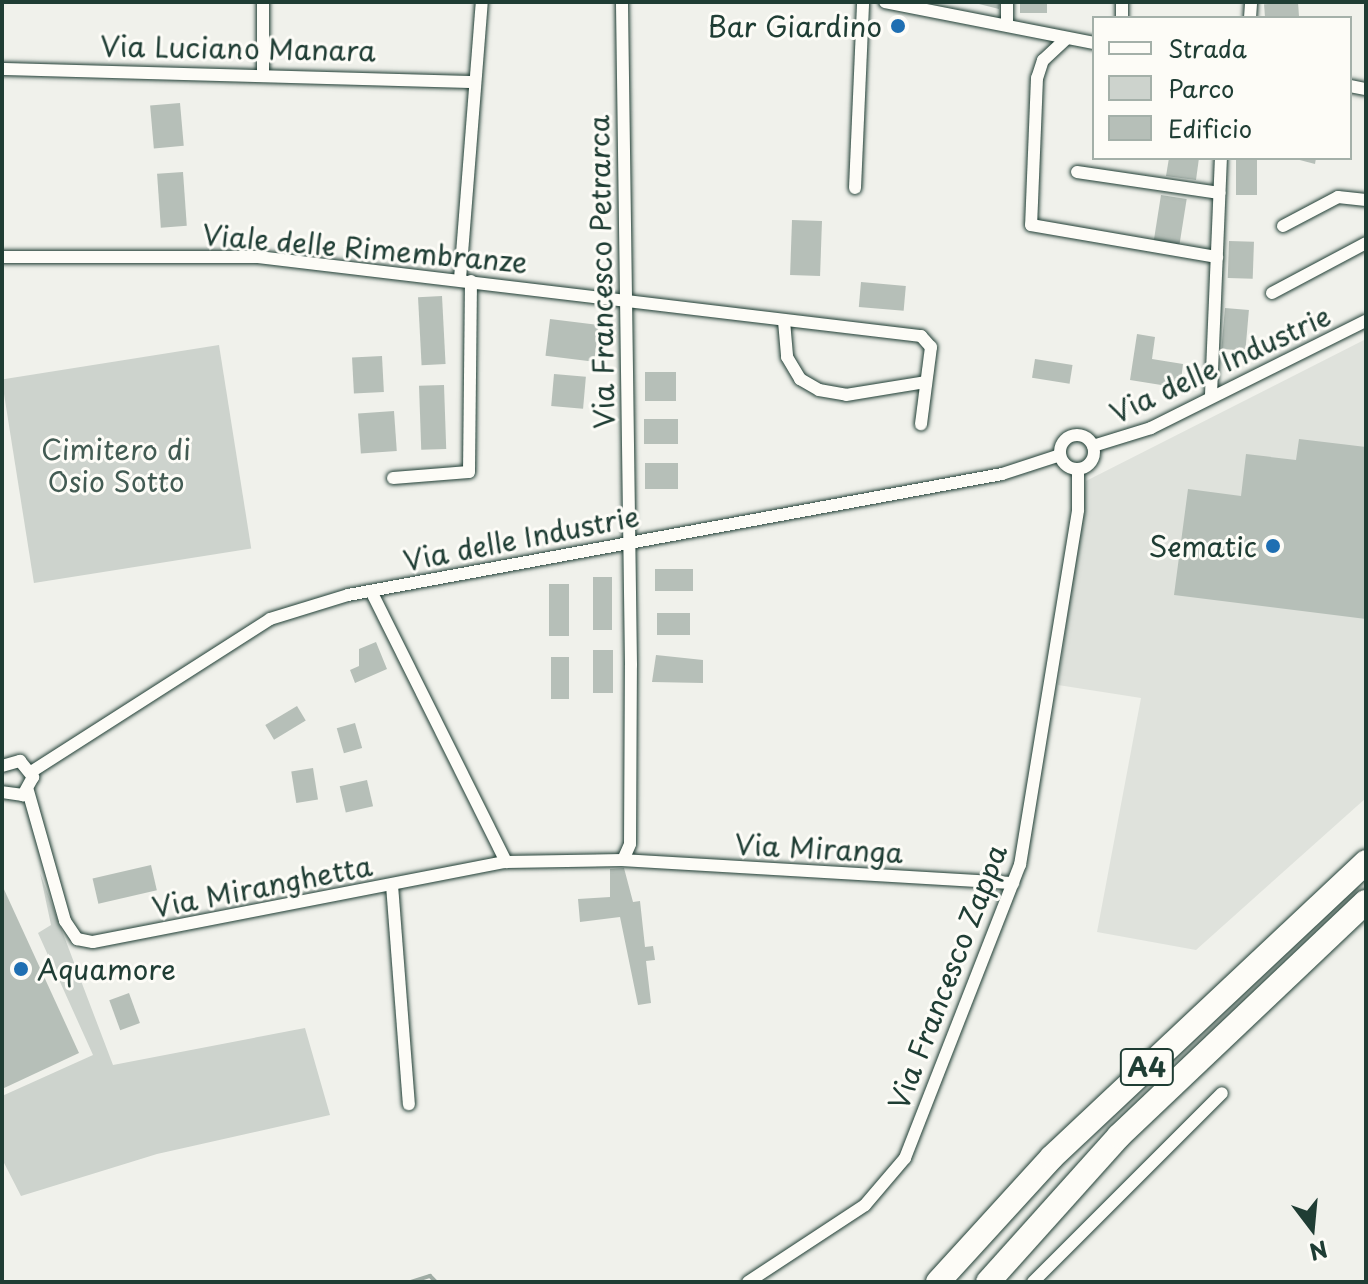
<!DOCTYPE html>
<style>
body{margin:0}
#map{position:relative;width:1368px;height:1284px;overflow:hidden;background:#f0f1eb;font-family:"Playpen Sans",sans-serif}
div>[style]{position:absolute}
[style*='--x']{left:calc(var(--x)*1px);top:calc(var(--y)*1px);width:calc(var(--w)*1px);rotate:calc(var(--a)*1deg)}
.built>*{inset:0;background:#dfe2dc}
.green>*{inset:0;background:#cdd3cd;transform-origin:0 0}
.stream>*{height:4px;margin:-2px;padding:0 2px;transform-origin:2px;border-radius:2px;background:#9faca4}
.building>*{inset:0;background:#b6bfb8;transform-origin:0 0}
.roads{filter:drop-shadow(0 0 2px #1f3d34) drop-shadow(0 0 2px #1f3d34)}
.minor>*{height:12px;margin:-6px;padding:0 6px;transform-origin:6px;border-radius:6px;background:#fdfcf7}
.minor>.ring{margin:-6px;padding:0;box-sizing:content-box;background:none;border:12px solid #fdfcf7;border-radius:50%}
.motorway>*{height:24px;margin:-12px;padding:0 12px;transform-origin:12px;border-radius:12px;background:#fdfcf7}
.dots>*{width:22px;height:22px;translate:-50% -50%;box-sizing:border-box;border:4px solid #fdfcf7;border-radius:50%}
span{translate:-50% -50%;white-space:nowrap;text-align:center;line-height:1.15;-webkit-text-stroke:6px #fdfcf7;paint-order:stroke}
.shield-label span{padding:2px 6px;background:#fdfcf7;border:2px solid;border-radius:6px;-webkit-text-stroke-width:0}
.shield-label{font-size:26px;color:#1f3d34;font-weight:700}
.poi-label{font-size:28px;color:#1f3d34}
.right{translate:-100% -50%;text-align:right}
.left{translate:0 -50%;text-align:left}
.street-label{font-size:28px;color:#1f3d34}
.park-label{font-size:28px;color:#425b53}
.frame{position:absolute;inset:0;border:4px solid #1f3d34;pointer-events:none}
.legend{position:absolute;left:1092px;top:16px;width:260px;height:144px;box-sizing:border-box;background:#fdfcf7;border:2px solid #a4b0a9;margin:0;padding:10px 14px;list-style:none;font-size:24px;color:#1f3d34}
.legend li{display:flex;align-items:center;gap:16px;height:40px}
.legend b{width:40px;border:2px solid #a4b0a9}
.north{position:absolute;left:1272px;top:1188px;width:80px;height:80px;-webkit-text-stroke:6px #fdfcf7;paint-order:stroke;rotate:164deg;font-size:22px;font-weight:700;line-height:32px;text-align:center;color:#1f3d34}
.north::after{content:'';display:block;margin:auto;width:28px;height:36px;background:#1f3d34;clip-path:polygon(50% 0,100% 100%,50% 72%,0 100%)}
</style>
<div id="map">
<div class="built">
<i style="clip-path:polygon(1366px 339px,1366px 798px,1196px 950px,1097px 932px,1141px 698px,1058px 685px,1086px 481px)"></i>
</div>
<div class="green">
<i style="left:219px;top:345px;width:206px;height:220px;rotate:81deg"></i>
<i style="clip-path:polygon(40px 873px,113px 1065px,305px 1028px,330px 1115px,157px 1154px,21px 1196px,2px 1159px,2px 1096px,93px 1055px,38px 933px,51px 925px)"></i>
</div>
<div class="stream">
<i style="--x:411;--y:1282;--w:20;--a:-18"></i>
<i style="--x:430;--y:1276;--w:8;--a:45"></i>
</div>
<div class="building">
<i style="clip-path:polygon(971px 2px,1000px 2px,999px 9px)"></i>
<i style="left:1020px;top:2px;width:27px;height:11px"></i>
<i style="left:1298px;top:2px;width:16px;height:34px;rotate:86deg"></i>
<i style="left:180px;top:103px;width:43px;height:30px;rotate:85deg"></i>
<i style="clip-path:polygon(1169px 158px,1199px 158px,1196px 180px,1166px 176px)"></i>
<i style="left:1236px;top:158px;width:21px;height:37px"></i>
<i style="clip-path:polygon(1292px 158px,1316px 158px,1315px 164px)"></i>
<i style="left:183px;top:172px;width:54px;height:26px;rotate:86deg"></i>
<i style="left:1161px;top:195px;width:26px;height:47px;rotate:9deg"></i>
<i style="left:792px;top:220px;width:30px;height:55px;rotate:2deg"></i>
<i style="left:1229px;top:241px;width:25px;height:37px;rotate:2deg"></i>
<i style="left:861px;top:282px;width:45px;height:25px;rotate:5deg"></i>
<i style="left:442px;top:296px;width:68px;height:24px;rotate:87deg"></i>
<i style="left:1225px;top:308px;width:24px;height:41px;rotate:5deg"></i>
<i style="left:550px;top:319px;width:49px;height:37px;rotate:7deg"></i>
<i style="clip-path:polygon(1137px 334px,1155px 337px,1152px 359px,1183px 364px,1180px 388px,1130px 380px)"></i>
<i style="left:382px;top:356px;width:36px;height:30px;rotate:87deg"></i>
<i style="left:1035px;top:359px;width:38px;height:19px;rotate:9deg"></i>
<i style="left:676px;top:372px;width:29px;height:31px;rotate:90deg"></i>
<i style="left:554px;top:374px;width:32px;height:32px;rotate:5deg"></i>
<i style="left:444px;top:385px;width:64px;height:25px;rotate:88deg"></i>
<i style="left:394px;top:411px;width:40px;height:36px;rotate:86deg"></i>
<i style="left:644px;top:419px;width:34px;height:25px"></i>
<i style="clip-path:polygon(1299px 439px,1366px 447px,1366px 619px,1174px 595px,1188px 489px,1241px 496px,1246px 454px,1296px 460px)"></i>
<i style="left:645px;top:463px;width:33px;height:26px"></i>
<i style="left:655px;top:569px;width:38px;height:22px"></i>
<i style="left:593px;top:577px;width:19px;height:53px"></i>
<i style="left:549px;top:584px;width:20px;height:52px"></i>
<i style="left:657px;top:613px;width:33px;height:22px"></i>
<i style="clip-path:polygon(376px 642px,387px 669px,355px 683px,350px 670px,359px 666px,359px 649px)"></i>
<i style="left:593px;top:650px;width:20px;height:43px"></i>
<i style="clip-path:polygon(656px 655px,703px 660px,703px 683px,652px 682px)"></i>
<i style="left:551px;top:657px;width:18px;height:42px"></i>
<i style="left:297px;top:706px;width:17px;height:37px;rotate:59deg"></i>
<i style="left:355px;top:723px;width:26px;height:19px;rotate:74deg"></i>
<i style="left:313px;top:768px;width:32px;height:22px;rotate:81deg"></i>
<i style="left:367px;top:780px;width:27px;height:28px;rotate:77deg"></i>
<i style="left:151px;top:865px;width:26px;height:60px;rotate:77deg"></i>
<i style="clip-path:polygon(624px 868px,633px 902px,640px 901px,645px 947px,653px 946px,655px 960px,646px 961px,651px 1003px,638px 1005px,620px 917px,580px 922px,578px 899px,610px 897px,610px 869px)"></i>
<i style="clip-path:polygon(2px 885px,79px 1053px,2px 1089px)"></i>
<i style="left:129px;top:993px;width:32px;height:21px;rotate:70deg"></i>
</div>
<div class="roads">
<div class="minor">
<i style="--x:263;--y:2;--w:71;--a:90"></i>
<i style="--x:885;--y:2;--w:213;--a:11.1"></i>
<i style="--x:1007;--y:2;--w:23;--a:90"></i>
<i style="--x:1122;--y:18;--w:16;--a:-90"></i>
<i style="--x:1250;--y:18;--w:16;--a:-86"></i>
<i style="--x:1067;--y:38;--w:33;--a:137"></i>
<i style="--x:1043;--y:60;--w:19;--a:108"></i>
<i style="--x:1037;--y:78;--w:147;--a:92.3"></i>
<i style="--x:1031;--y:225;--w:189;--a:9.8"></i>
<i style="--x:2;--y:69;--w:471;--a:1.6"></i>
<i style="--x:1350;--y:86;--w:16;--a:11"></i>
<i style="--x:1077;--y:172;--w:144;--a:8.4"></i>
<i style="--x:855;--y:188;--w:186;--a:-87.5"></i>
<i style="--x:1283;--y:226;--w:62;--a:-27.8"></i>
<i style="--x:1338;--y:197;--w:28;--a:6"></i>
<i style="--x:2;--y:257;--w:256;--a:0"></i>
<i style="--x:258;--y:257;--w:668;--a:6.8"></i>
<i style="--x:921;--y:336;--w:15;--a:48"></i>
<i style="--x:931;--y:347;--w:78;--a:97.4"></i>
<i style="--x:460;--y:279;--w:278;--a:-85.5"></i>
<i style="--x:1272;--y:293;--w:106;--a:-28"></i>
<i style="--x:784;--y:321;--w:36;--a:85"></i>
<i style="--x:787;--y:357;--w:26;--a:59"></i>
<i style="--x:800;--y:379;--w:22;--a:30"></i>
<i style="--x:819;--y:390;--w:27;--a:10"></i>
<i style="--x:846;--y:395;--w:80;--a:-9.3"></i>
<i style="--x:1211;--y:395;--w:237;--a:-87.6"></i>
<i class="ring" style="left:1060px;top:435px;width:22px;height:22px"></i>
<i style="--x:1093;--y:446;--w:61;--a:-17.2"></i>
<i style="--x:1151;--y:428;--w:240;--a:-26.5"></i>
<i style="--x:393;--y:478;--w:76;--a:-4.5"></i>
<i style="--x:469;--y:472;--w:191;--a:-89.4"></i>
<i style="--x:371;--y:591;--w:303;--a:63.5"></i>
<i style="--x:2;--y:766;--w:19;--a:-16"></i>
<i style="--x:20;--y:761;--w:21;--a:51"></i>
<i style="--x:33;--y:777;--w:21;--a:119"></i>
<i style="--x:23;--y:795;--w:21;--a:-172"></i>
<i style="--x:31;--y:772;--w:284;--a:-32.6"></i>
<i style="--x:270;--y:619;--w:82;--a:-17.1"></i>
<i style="--x:348;--y:595;--w:665;--a:-10.48"></i>
<i style="--x:1002;--y:474;--w:61;--a:-18.1"></i>
<i style="--x:28;--y:791;--w:135;--a:74.1"></i>
<i style="--x:65;--y:921;--w:22;--a:56"></i>
<i style="--x:77;--y:939;--w:16;--a:11"></i>
<i style="--x:93;--y:942;--w:421;--a:-11"></i>
<i style="--x:506;--y:862;--w:117;--a:-1"></i>
<i style="--x:623;--y:860;--w:17;--a:-66"></i>
<i style="--x:630;--y:844;--w:179;--a:-89.7"></i>
<i style="--x:631;--y:665;--w:663;--a:-90.78"></i>
<i style="--x:623;--y:860;--w:391;--a:3.4"></i>
<i style="--x:392;--y:885;--w:220;--a:85.6"></i>
<i style="--x:748;--y:1282;--w:140;--a:-33.3"></i>
<i style="--x:865;--y:1205;--w:62;--a:-49.6"></i>
<i style="--x:905;--y:1158;--w:315;--a:-68.6"></i>
<i style="--x:1020;--y:865;--w:360;--a:-80.7"></i>
<i style="--x:1078;--y:510;--w:41;--a:-90"></i>
<i style="--x:1033;--y:1282;--w:267;--a:-45"></i>
</div>
<div class="motorway">
<i style="--x:938;--y:1282;--w:169;--a:-47.6"></i>
<i style="--x:1052;--y:1157;--w:431;--a:-43.2"></i>
<i style="--x:988;--y:1282;--w:196;--a:-48.1"></i>
<i style="--x:1119;--y:1136;--w:340;--a:-43.5"></i>
</div>
</div>
<div class="dots">
<i style="left:898px;top:26px;background:#1f6fb2"></i>
<i style="left:1273px;top:546px;background:#1f6fb2"></i>
<i style="left:21px;top:969px;background:#1f6fb2"></i>
</div>
<div class="shield-label">
<span style="left:1147px;top:1067px">A4</span>
</div>
<div class="poi-label">
<span class="right" style="left:882px;top:26px">Bar Giardino</span>
<span class="right" style="left:1257px;top:546px">Sematic</span>
<span class="left" style="left:37px;top:969px">Aquamore</span>
</div>
<div class="street-label">
<span style="left:238px;top:48px;rotate:1deg">Via Luciano Manara</span>
<span style="left:365px;top:248px;rotate:5deg">Viale delle Rimembranze</span>
<span style="left:601px;top:272px;rotate:-91deg">Via Francesco Petrarca</span>
<span style="left:1220px;top:364px;rotate:-25deg">Via delle Industrie</span>
<span style="left:521px;top:538px;rotate:-11deg">Via delle Industrie</span>
<span style="left:819px;top:848px;rotate:3deg">Via Miranga</span>
<span style="left:262px;top:886px;rotate:-11deg">Via Miranghetta</span>
<span style="left:947px;top:977px;rotate:-69deg">Via Francesco Zappa</span>
</div>
<div class="park-label">
<span style="left:116px;top:465px">Cimitero di<br>Osio Sotto</span>
</div>
<div class="frame"></div>
<ul class="legend">
<li><b style="height:10px;background:#fdfcf7"></b>Strada</li>
<li><b style="height:22px;background:#cdd3cd"></b>Parco</li>
<li><b style="height:22px;background:#b6bfb8"></b>Edificio</li>
</ul>
<div class="north">N</div>
</div>
